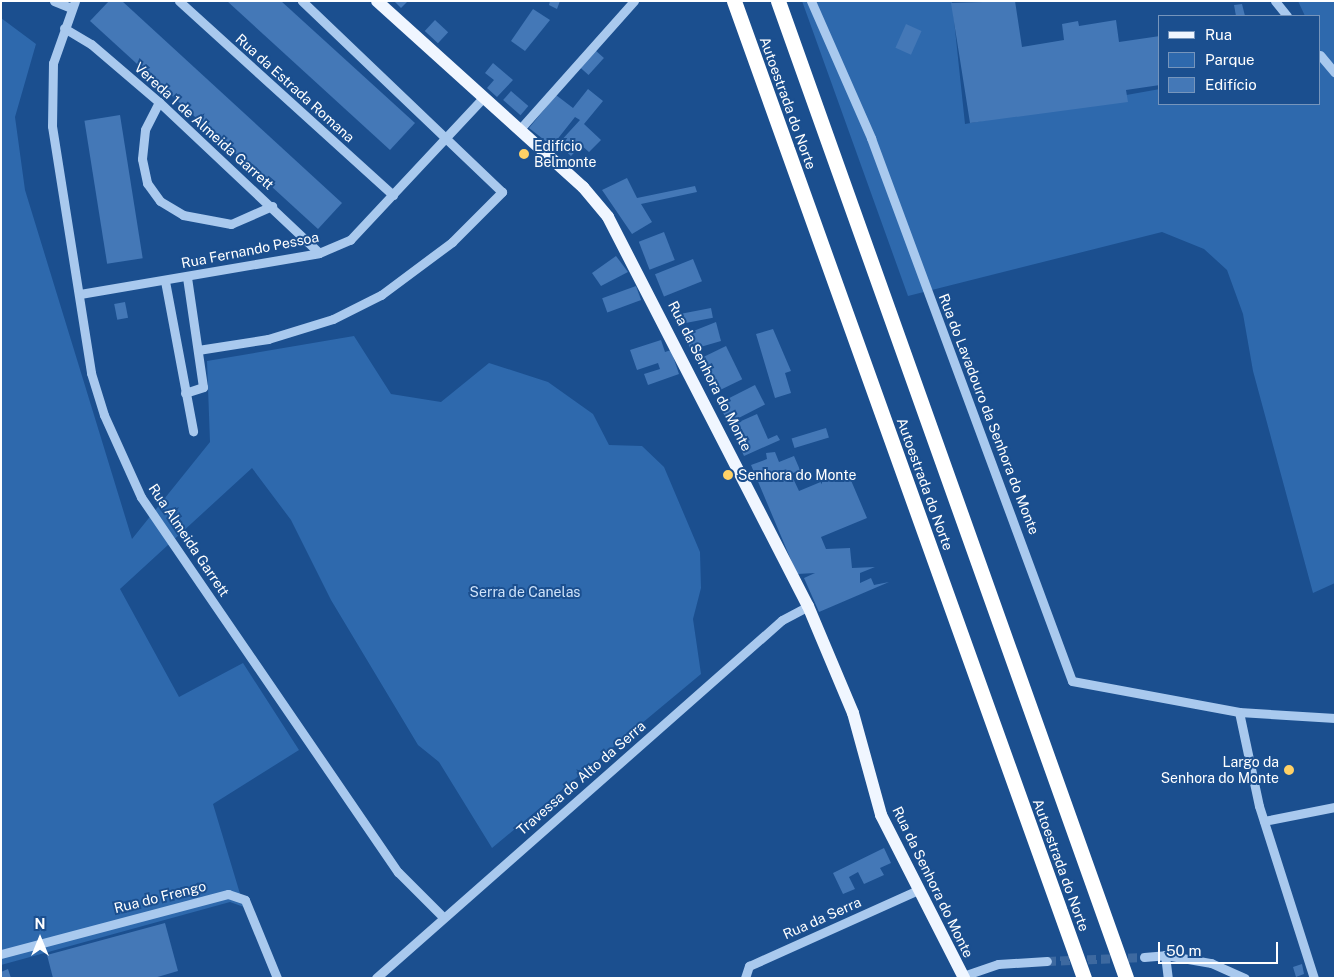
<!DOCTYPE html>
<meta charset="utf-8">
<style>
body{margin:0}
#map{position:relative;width:1336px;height:979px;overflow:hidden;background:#1b4f8f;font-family:"Public Sans",sans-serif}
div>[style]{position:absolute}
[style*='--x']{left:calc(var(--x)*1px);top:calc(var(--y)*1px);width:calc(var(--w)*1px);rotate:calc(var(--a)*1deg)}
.green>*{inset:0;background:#2e69ad}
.building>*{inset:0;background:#4478b7;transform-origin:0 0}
.minor-tunnel>*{height:9px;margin-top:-4.5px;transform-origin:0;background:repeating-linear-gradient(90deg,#3d69a0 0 9px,transparent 0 13.5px)}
.minor>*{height:9px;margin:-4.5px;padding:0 4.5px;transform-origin:4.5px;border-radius:4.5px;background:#a9c9ee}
.major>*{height:12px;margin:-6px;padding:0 6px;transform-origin:6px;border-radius:6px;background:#f0f6ff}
.highway>*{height:15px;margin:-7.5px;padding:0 7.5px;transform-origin:7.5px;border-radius:7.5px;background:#fff}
.dots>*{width:14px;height:14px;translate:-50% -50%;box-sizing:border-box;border:2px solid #1b4f8f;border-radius:50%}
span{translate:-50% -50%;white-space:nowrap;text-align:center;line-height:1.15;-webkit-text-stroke:4px #1b4f8f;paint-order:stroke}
.street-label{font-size:14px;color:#fff}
.poi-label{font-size:14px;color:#fff}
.left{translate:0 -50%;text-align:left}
.right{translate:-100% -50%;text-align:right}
.park-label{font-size:14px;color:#cfe3fa}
.frame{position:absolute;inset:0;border:2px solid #fff;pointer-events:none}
.legend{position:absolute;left:1158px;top:15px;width:162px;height:90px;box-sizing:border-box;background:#1b4f8f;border:1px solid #7695bc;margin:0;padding:6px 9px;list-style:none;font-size:15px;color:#fff}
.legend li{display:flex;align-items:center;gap:10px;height:25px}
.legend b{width:25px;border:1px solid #7695bc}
.north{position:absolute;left:15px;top:914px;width:50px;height:50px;-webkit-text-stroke:4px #1b4f8f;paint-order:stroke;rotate:0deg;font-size:14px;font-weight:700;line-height:20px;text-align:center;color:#fff}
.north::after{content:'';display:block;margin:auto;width:18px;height:22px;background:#fff;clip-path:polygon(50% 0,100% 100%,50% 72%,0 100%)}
.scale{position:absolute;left:1158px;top:942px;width:120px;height:22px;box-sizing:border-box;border:2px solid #fff;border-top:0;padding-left:6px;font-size:15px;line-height:18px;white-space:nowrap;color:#fff;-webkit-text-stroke:4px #1b4f8f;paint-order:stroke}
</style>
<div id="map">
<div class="green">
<i style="clip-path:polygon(802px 1px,952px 1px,965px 124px,1160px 89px,1160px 104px,1320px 104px,1320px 16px,1305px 16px,1298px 1px,1335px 1px,1335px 583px,1313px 593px,1253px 371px,1243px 314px,1227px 270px,1204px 249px,1162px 232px,908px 296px)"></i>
<i style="clip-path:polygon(1px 18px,36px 44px,15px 117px,25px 190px,132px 539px,210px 442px,207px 361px,354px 336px,391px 394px,441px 402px,489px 363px,548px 382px,593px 414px,609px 445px,642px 446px,664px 467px,700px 552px,701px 588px,693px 619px,701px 674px,492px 848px,439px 762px,418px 745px,331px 600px,291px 520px,252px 468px,120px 589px,179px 697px,243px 663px,299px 750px,213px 804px,244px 907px,230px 902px,1px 965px)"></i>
</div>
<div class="building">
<i style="clip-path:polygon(109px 1px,122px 1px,342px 203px,318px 229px,90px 21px)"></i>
<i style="clip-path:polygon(227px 1px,281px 1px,415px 123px,390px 150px)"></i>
<i style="clip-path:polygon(394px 1px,408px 1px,401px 8px)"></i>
<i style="clip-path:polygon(550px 1px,560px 1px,557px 9px,549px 5px)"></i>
<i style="clip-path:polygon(1015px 1px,1022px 47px,1064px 40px,1062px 24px,1078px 21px,1079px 26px,1116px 20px,1119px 42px,1160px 36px,1160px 85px,1126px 90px,1128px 102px,970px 123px,951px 3px)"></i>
<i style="clip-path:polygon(1242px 4px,1245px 16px,1236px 16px,1234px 5px)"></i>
<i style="clip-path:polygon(533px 9px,550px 20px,525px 51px,511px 41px)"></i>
<i style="left:435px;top:20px;width:18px;height:15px;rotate:43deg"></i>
<i style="left:906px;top:24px;width:17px;height:26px;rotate:24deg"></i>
<i style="left:595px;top:50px;width:12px;height:23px;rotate:42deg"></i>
<i style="clip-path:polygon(493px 63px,513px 80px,497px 97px,487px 88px,494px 80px,485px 73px)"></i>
<i style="clip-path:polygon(588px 89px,603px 101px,584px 124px,601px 140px,589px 152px,581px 145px,571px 156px,558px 144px,580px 120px,575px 117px,552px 146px,529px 128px,556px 95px,573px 108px)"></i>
<i style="left:511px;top:91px;width:23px;height:12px;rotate:41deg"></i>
<i style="left:120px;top:115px;width:145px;height:36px;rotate:81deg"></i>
<i style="clip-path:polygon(627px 178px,637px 198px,695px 186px,697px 192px,641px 204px,652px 222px,632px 234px,602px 190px)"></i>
<i style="left:664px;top:232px;width:30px;height:27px;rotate:69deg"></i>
<i style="clip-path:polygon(616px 256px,628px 272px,601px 286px,592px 273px)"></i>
<i style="left:693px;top:259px;width:24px;height:41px;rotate:68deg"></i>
<i style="left:636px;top:286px;width:15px;height:36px;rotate:70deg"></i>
<i style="left:125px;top:302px;width:16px;height:11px;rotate:79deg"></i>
<i style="left:711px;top:308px;width:10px;height:33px;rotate:79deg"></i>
<i style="clip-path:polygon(716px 322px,721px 341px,690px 350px,686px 334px)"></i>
<i style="clip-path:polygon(773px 329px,791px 371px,785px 373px,791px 393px,775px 398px,756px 334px)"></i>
<i style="clip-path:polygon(661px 340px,665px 352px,671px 350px,679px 374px,648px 385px,644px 374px,660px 369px,658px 363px,637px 370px,630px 350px)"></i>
<i style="left:726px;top:346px;width:37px;height:32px;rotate:64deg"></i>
<i style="left:755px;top:385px;width:22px;height:41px;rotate:63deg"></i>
<i style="clip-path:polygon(757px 414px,768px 439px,777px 435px,780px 440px,744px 456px,730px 426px)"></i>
<i style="left:826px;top:428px;width:10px;height:36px;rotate:73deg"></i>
<i style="clip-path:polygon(775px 452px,779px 462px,794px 456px,800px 470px,791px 474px,799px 491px,847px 471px,867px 518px,821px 537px,826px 549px,850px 548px,852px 568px,875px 567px,860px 573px,860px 583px,871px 578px,874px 585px,889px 582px,819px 612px,804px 578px,815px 573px,797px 574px,751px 465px,767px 459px,766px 453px)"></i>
<i style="clip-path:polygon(884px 848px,891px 863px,880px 868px,884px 875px,864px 884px,858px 872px,849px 877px,855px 889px,843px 894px,833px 873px)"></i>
<i style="clip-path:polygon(165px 923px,178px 971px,154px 978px,53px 978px,47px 955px)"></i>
<i style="clip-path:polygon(1302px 964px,1304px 974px,1296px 977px,1293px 967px)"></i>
<i style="clip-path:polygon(8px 969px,11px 978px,1px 978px,1px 972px)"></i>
</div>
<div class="minor-tunnel">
<i style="--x:1047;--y:961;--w:97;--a:-2.4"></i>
</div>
<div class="minor">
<i style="--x:54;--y:1;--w:18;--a:22"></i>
<i style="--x:75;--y:1;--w:66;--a:109.5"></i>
<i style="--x:53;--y:63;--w:63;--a:90.9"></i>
<i style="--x:52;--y:126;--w:250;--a:81"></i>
<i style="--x:91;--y:373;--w:44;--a:72.8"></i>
<i style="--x:104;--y:415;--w:90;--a:65.7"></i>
<i style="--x:141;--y:497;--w:455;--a:55.6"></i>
<i style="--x:398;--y:872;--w:64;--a:45"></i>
<i style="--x:179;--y:1;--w:289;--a:42.2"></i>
<i style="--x:811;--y:1;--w:150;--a:66.3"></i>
<i style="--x:871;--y:138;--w:579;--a:69.69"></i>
<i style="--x:1072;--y:681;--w:170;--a:10.5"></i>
<i style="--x:1239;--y:712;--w:96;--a:3.6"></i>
<i style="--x:1275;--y:1;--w:19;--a:51"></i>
<i style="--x:64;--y:28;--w:31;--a:31"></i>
<i style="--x:91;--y:44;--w:89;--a:40.5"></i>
<i style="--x:159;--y:102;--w:220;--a:43.3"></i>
<i style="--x:1320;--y:55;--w:23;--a:50"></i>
<i style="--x:159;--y:102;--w:31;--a:117"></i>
<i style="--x:145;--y:130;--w:29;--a:96"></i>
<i style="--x:142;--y:159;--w:25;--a:78"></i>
<i style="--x:147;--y:183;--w:22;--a:54"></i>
<i style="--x:160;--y:201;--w:27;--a:31"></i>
<i style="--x:183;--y:215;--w:49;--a:10.6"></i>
<i style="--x:231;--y:224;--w:45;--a:-23.7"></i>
<i style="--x:519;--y:130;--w:173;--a:-48.3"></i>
<i style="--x:165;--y:281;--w:153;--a:79.4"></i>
<i style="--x:80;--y:294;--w:242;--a:-9.7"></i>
<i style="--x:319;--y:253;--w:34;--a:-23"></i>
<i style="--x:350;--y:240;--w:195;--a:-46.9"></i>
<i style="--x:198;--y:350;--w:71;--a:-8.9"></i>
<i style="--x:268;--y:339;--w:68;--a:-17.1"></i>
<i style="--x:333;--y:319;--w:54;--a:-26.6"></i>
<i style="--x:381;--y:295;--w:89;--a:-36.7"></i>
<i style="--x:452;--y:242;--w:71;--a:-45"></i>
<i style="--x:502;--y:192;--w:277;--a:-136.3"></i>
<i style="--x:185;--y:393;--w:19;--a:-18"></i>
<i style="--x:203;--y:387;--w:111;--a:-98.3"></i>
<i style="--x:1239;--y:712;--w:96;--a:78"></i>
<i style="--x:1259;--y:806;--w:181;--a:72.3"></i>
<i style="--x:1264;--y:821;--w:72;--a:-11.2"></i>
<i style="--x:1;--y:954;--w:235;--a:-14.8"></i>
<i style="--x:228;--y:894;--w:18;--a:19"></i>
<i style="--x:245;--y:900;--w:84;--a:67.7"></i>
<i style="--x:1165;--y:955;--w:23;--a:83"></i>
<i style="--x:1144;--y:957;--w:21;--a:-5"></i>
<i style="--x:1165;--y:955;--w:47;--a:9.9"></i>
<i style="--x:1211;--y:963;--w:37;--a:24"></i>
<i style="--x:963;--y:976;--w:37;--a:-19"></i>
<i style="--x:998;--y:964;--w:49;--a:-3.5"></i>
<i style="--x:376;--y:978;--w:541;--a:-41.4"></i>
<i style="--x:782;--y:620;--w:30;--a:-28"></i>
<i style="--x:745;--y:978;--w:13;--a:-72"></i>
<i style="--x:749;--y:966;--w:185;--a:-24.2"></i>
</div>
<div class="major">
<i style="--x:377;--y:1;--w:278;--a:42.1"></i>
<i style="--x:583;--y:187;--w:39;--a:50"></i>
<i style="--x:608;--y:217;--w:437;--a:62.8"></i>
<i style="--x:808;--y:606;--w:116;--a:67.2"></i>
<i style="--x:853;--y:713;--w:106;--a:74.6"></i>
<i style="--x:881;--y:815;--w:183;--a:63"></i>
</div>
<div class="highway">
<i style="--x:734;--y:1;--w:1038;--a:70.29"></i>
<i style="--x:778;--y:1;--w:1037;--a:70.39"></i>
</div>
<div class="dots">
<i style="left:524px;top:154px;background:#ffd166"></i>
<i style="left:728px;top:475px;background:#ffd166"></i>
<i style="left:1289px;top:770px;background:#ffd166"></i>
</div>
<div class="street-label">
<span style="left:295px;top:88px;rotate:42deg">Rua da Estrada Romana</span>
<span style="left:788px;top:103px;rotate:70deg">Autoestrada do Norte</span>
<span style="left:204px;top:126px;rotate:42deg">Vereda 1 de Almeida Garrett</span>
<span style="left:250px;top:250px;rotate:-11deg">Rua Fernando Pessoa</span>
<span style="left:710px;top:376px;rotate:63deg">Rua da Senhora do Monte</span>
<span style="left:989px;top:414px;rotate:69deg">Rua do Lavadouro da Senhora do Monte</span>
<span style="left:925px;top:484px;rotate:70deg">Autoestrada do Norte</span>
<span style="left:189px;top:540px;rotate:56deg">Rua Almeida Garrett</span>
<span style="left:581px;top:778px;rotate:-41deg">Travessa do Alto da Serra</span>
<span style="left:1061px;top:865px;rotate:70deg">Autoestrada do Norte</span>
<span style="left:933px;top:882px;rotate:64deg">Rua da Senhora do Monte</span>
<span style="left:160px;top:897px;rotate:-14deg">Rua do Frengo</span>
<span style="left:822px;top:918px;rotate:-24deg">Rua da Serra</span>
</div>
<div class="poi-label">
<span class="left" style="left:534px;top:154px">Edifício<br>Belmonte</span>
<span class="left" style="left:738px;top:475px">Senhora do Monte</span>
<span class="right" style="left:1279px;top:770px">Largo da<br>Senhora do Monte</span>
</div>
<div class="park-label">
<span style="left:525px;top:592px">Serra de Canelas</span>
</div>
<div class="frame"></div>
<ul class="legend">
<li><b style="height:6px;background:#f0f6ff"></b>Rua</li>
<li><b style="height:14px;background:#2e69ad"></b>Parque</li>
<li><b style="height:14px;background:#4478b7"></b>Edifício</li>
</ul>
<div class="north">N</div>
<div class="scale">50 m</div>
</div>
